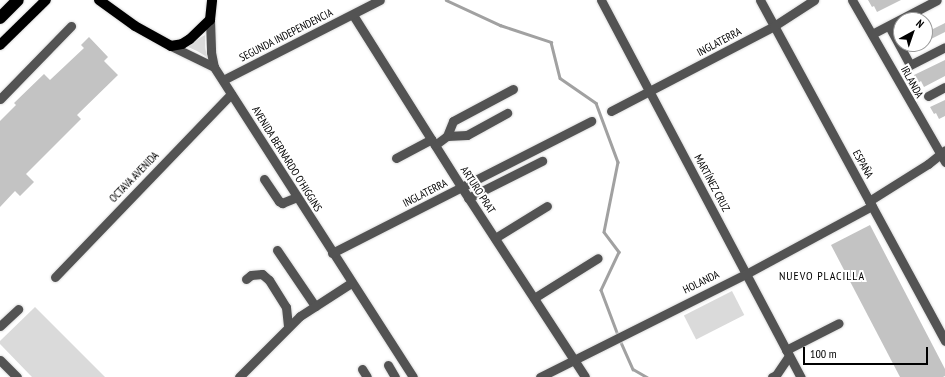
<!DOCTYPE html>
<meta charset="utf-8">
<style>
body{margin:0}
#map{position:relative;width:945px;height:377px;overflow:hidden;background:#fff;font-family:"PT Sans Narrow",sans-serif}
div>[style]{position:absolute}
[style*='--x']{left:calc(var(--x)*1px);top:calc(var(--y)*1px);width:calc(var(--w)*1px);rotate:calc(var(--a)*1deg)}
.green>*{inset:0;background:#dadada;transform-origin:0 0}
.stream>*{height:2.5px;margin:-1.25px;padding:0 1.25px;transform-origin:1.25px;border-radius:1.25px;background:#a1a1a1}
.building>*{inset:0;background:#c3c3c3}
.roads{filter:drop-shadow(0 0 1px #dbdbdb) drop-shadow(0 0 1px #dbdbdb)}
.minor>*{height:9px;margin:-4.5px;padding:0 4.5px;transform-origin:4.5px;border-radius:4.5px;background:#535353}
.major>*{height:10px;margin:-5px;padding:0 5px;transform-origin:5px;border-radius:5px;background:#000}
.highway>*{height:12px;margin:-6px;padding:0 6px;transform-origin:6px;border-radius:6px;background:#000}
span{translate:-50% -50%;white-space:nowrap;text-align:center;line-height:1.15;-webkit-text-stroke:4px #fff;paint-order:stroke}
.street-label{font-size:11px;color:#000}
.neighbourhood-label{font-size:12px;color:#000;letter-spacing:1px}
.north{position:absolute;left:893px;top:12px;width:40px;height:40px;box-sizing:border-box;background:#fff;border:1px solid #999;border-radius:50%;rotate:40deg;font-size:11px;font-weight:700;line-height:16px;text-align:center;color:#000}
.north::after{content:'';display:block;margin:auto;width:14px;height:18px;background:#000;clip-path:polygon(50% 0,100% 100%,50% 72%,0 100%)}
.scale{position:absolute;left:803px;top:347px;width:125px;height:18px;box-sizing:border-box;border:2px solid #000;border-top:0;padding-left:5px;font-size:12px;line-height:14px;white-space:nowrap;color:#000;-webkit-text-stroke:3px #fff;paint-order:stroke}
</style>
<div id="map">
<div class="green">
<i style="clip-path:polygon(205px 35px,205px 47px,207px 57px,197px 51px,186px 46px)"></i>
<i style="left:732px;top:291px;width:27px;height:54px;rotate:63deg"></i>
<i style="clip-path:polygon(35px 307px,105px 377px,32px 377px,0 344px,0 341px)"></i>
</div>
<div class="stream">
<i style="--x:446;--y:0;--w:60;--a:24.8"></i>
<i style="--x:500;--y:25;--w:54;--a:18.4"></i>
<i style="--x:551;--y:42;--w:37;--a:76"></i>
<i style="--x:560;--y:78;--w:44;--a:34.8"></i>
<i style="--x:596;--y:103;--w:63;--a:69.6"></i>
<i style="--x:618;--y:162;--w:71;--a:101.3"></i>
<i style="--x:604;--y:232;--w:25;--a:53"></i>
<i style="--x:619;--y:252;--w:42;--a:115.3"></i>
<i style="--x:601;--y:290;--w:48;--a:69.3"></i>
<i style="--x:620;--y:340;--w:32;--a:66"></i>
<i style="--x:633;--y:369;--w:16;--a:30"></i>
</div>
<div class="building">
<i style="clip-path:polygon(868px 0,901px 0,877px 12px,874px 6px,872px 7px)"></i>
<i style="clip-path:polygon(930px 23px,933px 29px,945px 23px,945px 32px,925px 42px,925px 26px)"></i>
<i style="clip-path:polygon(89px 37px,108px 57px,104px 61px,118px 75px,77px 115px,81px 119px,26px 174px,34px 182px,20px 196px,15px 191px,0 207px,0 121px,16px 105px,14px 103px,44px 74px,50px 80px,84px 48px,81px 45px)"></i>
<i style="clip-path:polygon(945px 60px,945px 76px,924px 87px,921px 81px,918px 83px,914px 75px)"></i>
<i style="clip-path:polygon(945px 100px,945px 116px,939px 119px,936px 113px,934px 114px,930px 107px)"></i>
<i style="clip-path:polygon(870px 225px,945px 369px,945px 376px,943px 377px,900px 377px,831px 245px)"></i>
</div>
<div class="roads">
<div class="minor">
<i style="--x:601;--y:0;--w:427;--a:62.1"></i>
<i style="--x:760;--y:0;--w:388;--a:61.5"></i>
<i style="--x:852;--y:0;--w:187;--a:60.1"></i>
<i style="--x:353;--y:15;--w:204;--a:57.8"></i>
<i style="--x:462;--y:188;--w:225;--a:56.9"></i>
<i style="--x:210;--y:20;--w:32;--a:88"></i>
<i style="--x:211;--y:52;--w:15;--a:79"></i>
<i style="--x:889;--y:26;--w:44;--a:61.7"></i>
<i style="--x:910;--y:65;--w:39;--a:-27"></i>
<i style="--x:872;--y:34;--w:73;--a:-27.6"></i>
<i style="--x:171;--y:46;--w:48;--a:26"></i>
<i style="--x:214;--y:67;--w:368;--a:57.3"></i>
<i style="--x:223;--y:80;--w:176;--a:-27"></i>
<i style="--x:928;--y:96;--w:19;--a:-28"></i>
<i style="--x:0;--y:99;--w:102;--a:-45.8"></i>
<i style="--x:611;--y:111;--w:184;--a:-27.5"></i>
<i style="--x:774;--y:26;--w:48;--a:-33"></i>
<i style="--x:447;--y:136;--w:20;--a:-3"></i>
<i style="--x:467;--y:135;--w:46;--a:-28.8"></i>
<i style="--x:435;--y:145;--w:15;--a:-37"></i>
<i style="--x:447;--y:136;--w:16;--a:-68"></i>
<i style="--x:453;--y:121;--w:68;--a:-28.1"></i>
<i style="--x:396;--y:158;--w:40;--a:-28"></i>
<i style="--x:264;--y:179;--w:27;--a:56"></i>
<i style="--x:279;--y:201;--w:4;--a:34"></i>
<i style="--x:282;--y:203;--w:16;--a:-22"></i>
<i style="--x:468;--y:198;--w:83;--a:-26.6"></i>
<i style="--x:869;--y:201;--w:70;--a:-32.1"></i>
<i style="--x:928;--y:164;--w:22;--a:-39"></i>
<i style="--x:495;--y:238;--w:61;--a:-31.6"></i>
<i style="--x:277;--y:250;--w:68;--a:55.8"></i>
<i style="--x:332;--y:253;--w:291;--a:-27"></i>
<i style="--x:55;--y:277;--w:254;--a:-46.1"></i>
<i style="--x:246;--y:279;--w:6;--a:-39"></i>
<i style="--x:251;--y:275;--w:11;--a:-5"></i>
<i style="--x:262;--y:274;--w:9;--a:41"></i>
<i style="--x:269;--y:280;--w:32;--a:58"></i>
<i style="--x:286;--y:307;--w:20;--a:84"></i>
<i style="--x:534;--y:298;--w:75;--a:-32"></i>
<i style="--x:0;--y:326;--w:25;--a:-43"></i>
<i style="--x:786;--y:350;--w:59;--a:-27"></i>
<i style="--x:0;--y:360;--w:24;--a:45"></i>
<i style="--x:388;--y:365;--w:14;--a:60"></i>
<i style="--x:362;--y:369;--w:9;--a:58"></i>
<i style="--x:239;--y:377;--w:86;--a:-45"></i>
<i style="--x:300;--y:316;--w:61;--a:-32.9"></i>
<i style="--x:540;--y:377;--w:230;--a:-26.6"></i>
<i style="--x:746;--y:274;--w:143;--a:-28.4"></i>
<i style="--x:772;--y:377;--w:4;--a:-27"></i>
<i style="--x:776;--y:375;--w:23;--a:-56"></i>
</div>
<div class="major">
<i style="--x:99;--y:0;--w:44;--a:35.8"></i>
<i style="--x:135;--y:26;--w:41;--a:29.1"></i>
<i style="--x:171;--y:46;--w:11;--a:-10"></i>
<i style="--x:182;--y:44;--w:9;--a:-32"></i>
<i style="--x:190;--y:39;--w:28;--a:-44"></i>
<i style="--x:210;--y:20;--w:20;--a:-84"></i>
<i style="--x:0;--y:45;--w:64;--a:-44.4"></i>
</div>
<div class="highway">
<i style="--x:0;--y:18;--w:25;--a:-45"></i>
</div>
</div>
<div class="street-label">
<span style="left:286px;top:35px;rotate:-27deg">SEGUNDA INDEPENDENCIA</span>
<span style="left:719px;top:42px;rotate:-28deg">INGLATERRA</span>
<span style="left:912px;top:82px;rotate:61deg">IRLANDA</span>
<span style="left:287px;top:159px;rotate:58deg">AVENIDA BERNARDO O'HIGGINS</span>
<span style="left:863px;top:164px;rotate:61deg">ESPAÑA</span>
<span style="left:134px;top:177px;rotate:-46deg">OCTAVA AVENIDA</span>
<span style="left:712px;top:183px;rotate:62deg">MARTÍNEZ CRUZ</span>
<span style="left:478px;top:190px;rotate:57deg">ARTURO PRAT</span>
<span style="left:425px;top:193px;rotate:-27deg">INGLATERRA</span>
<span style="left:701px;top:282px;rotate:-26deg">HOLANDA</span>
</div>
<div class="neighbourhood-label">
<span style="left:822px;top:276px">NUEVO PLACILLA</span>
</div>
<div class="north">N</div>
<div class="scale">100 m</div>
</div>
